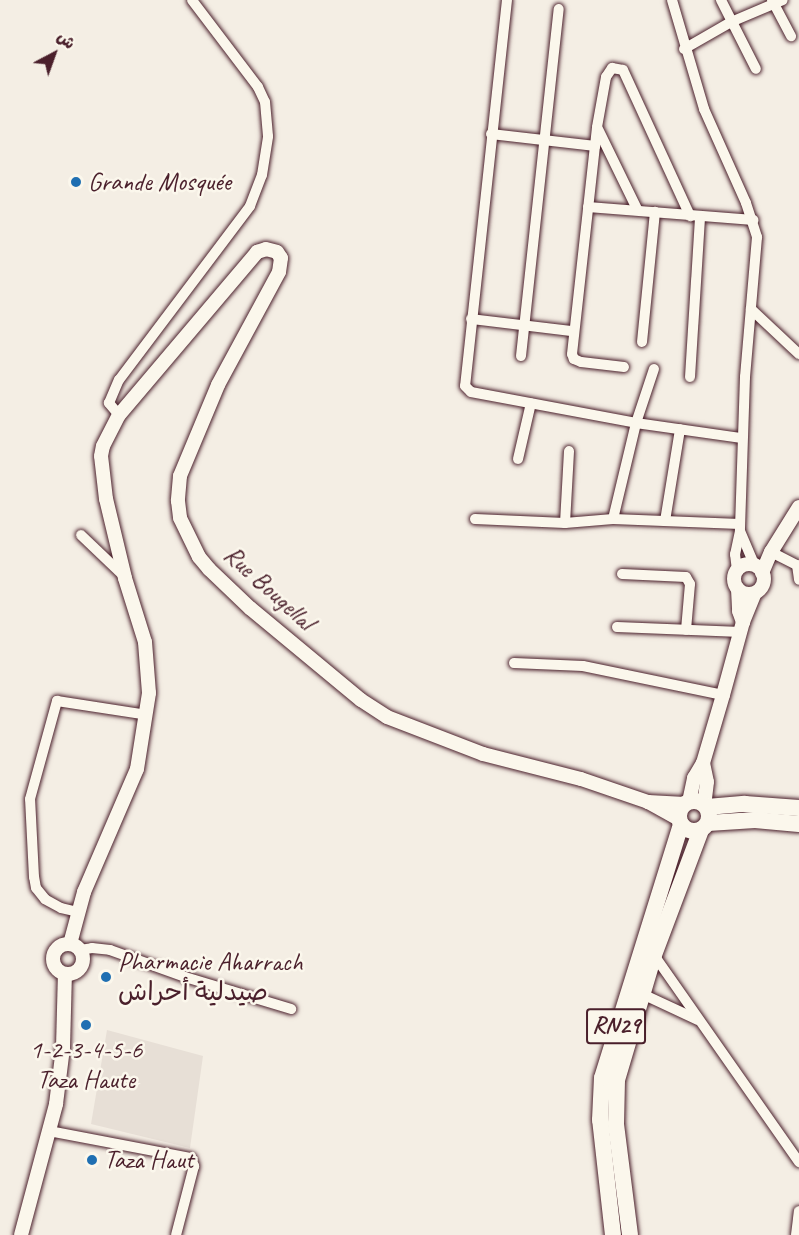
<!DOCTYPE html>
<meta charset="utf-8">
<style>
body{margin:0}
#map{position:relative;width:799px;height:1235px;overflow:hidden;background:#f4eee4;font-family:Caveat,"Playpen Sans Arabic",sans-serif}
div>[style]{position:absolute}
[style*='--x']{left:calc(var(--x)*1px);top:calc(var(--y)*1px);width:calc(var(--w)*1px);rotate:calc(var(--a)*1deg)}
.built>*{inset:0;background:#e7dfd6}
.roads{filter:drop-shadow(0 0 2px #4a1f2b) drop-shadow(0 0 2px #4a1f2b)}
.minor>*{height:10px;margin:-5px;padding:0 5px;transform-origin:5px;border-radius:5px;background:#fbf7ec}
.tertiary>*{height:14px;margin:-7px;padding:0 7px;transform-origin:7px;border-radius:7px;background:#fbf7ec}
.tertiary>.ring{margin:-7px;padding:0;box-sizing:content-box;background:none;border:14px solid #fbf7ec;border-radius:50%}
.primary>*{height:16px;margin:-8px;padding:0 8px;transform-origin:8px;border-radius:8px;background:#fbf7ec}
.primary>.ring{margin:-8px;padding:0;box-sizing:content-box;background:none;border:16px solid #fbf7ec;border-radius:50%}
.dots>*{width:16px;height:16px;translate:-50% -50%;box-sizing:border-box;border:3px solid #fbf7ec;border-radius:50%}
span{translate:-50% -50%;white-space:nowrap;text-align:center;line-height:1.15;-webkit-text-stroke:5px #fbf7ec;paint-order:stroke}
.shield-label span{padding:2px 4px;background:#fbf7ec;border:2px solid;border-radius:4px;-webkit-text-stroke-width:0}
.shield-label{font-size:24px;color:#4a1f2b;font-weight:700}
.poi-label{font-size:26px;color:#4a1f2b}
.left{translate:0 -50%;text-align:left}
.street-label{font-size:26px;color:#4a1f2b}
.north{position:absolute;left:24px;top:24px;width:60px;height:60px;-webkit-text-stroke:4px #fbf7ec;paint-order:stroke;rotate:41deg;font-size:16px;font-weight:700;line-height:24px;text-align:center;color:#4a1f2b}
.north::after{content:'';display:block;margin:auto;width:21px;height:27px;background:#4a1f2b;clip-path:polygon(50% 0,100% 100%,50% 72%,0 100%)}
</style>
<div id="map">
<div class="built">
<i style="clip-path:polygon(107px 1030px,203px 1056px,190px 1148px,91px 1124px)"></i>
</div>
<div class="roads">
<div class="minor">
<i style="--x:507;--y:0;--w:388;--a:96.2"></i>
<i style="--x:465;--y:386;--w:8;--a:45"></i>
<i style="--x:471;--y:392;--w:168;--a:10.6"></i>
<i style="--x:636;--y:423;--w:107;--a:8.1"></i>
<i style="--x:672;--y:0;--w:114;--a:73.6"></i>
<i style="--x:704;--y:109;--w:103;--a:65.9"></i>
<i style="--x:746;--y:203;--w:36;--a:72"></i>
<i style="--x:757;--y:237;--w:141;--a:94.9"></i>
<i style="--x:745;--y:377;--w:154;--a:91.9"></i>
<i style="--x:740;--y:531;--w:24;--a:102"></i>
<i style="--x:735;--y:554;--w:17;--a:83"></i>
<i style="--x:721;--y:0;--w:77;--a:63.1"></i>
<i style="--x:772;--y:0;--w:41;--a:62.2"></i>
<i style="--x:684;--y:49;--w:54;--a:-29.9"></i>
<i style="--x:731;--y:22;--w:56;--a:-22.9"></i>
<i style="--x:598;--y:129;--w:89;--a:64"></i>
<i style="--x:491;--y:134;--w:105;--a:6.6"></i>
<i style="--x:588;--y:207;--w:166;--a:4.5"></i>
<i style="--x:751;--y:309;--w:66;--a:43.2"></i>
<i style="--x:471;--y:319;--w:102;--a:6.8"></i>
<i style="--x:642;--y:342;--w:131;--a:-84.3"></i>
<i style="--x:521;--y:356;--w:349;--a:-83.8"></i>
<i style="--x:624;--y:367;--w:43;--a:-173.4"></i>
<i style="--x:581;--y:362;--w:8;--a:-157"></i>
<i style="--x:574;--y:359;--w:5;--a:-112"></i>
<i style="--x:572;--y:354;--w:228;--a:-83.7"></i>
<i style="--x:597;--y:127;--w:51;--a:-79.8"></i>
<i style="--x:606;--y:77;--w:11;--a:-56"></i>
<i style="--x:612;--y:68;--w:11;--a:10"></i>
<i style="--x:623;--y:70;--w:161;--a:65.3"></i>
<i style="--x:690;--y:377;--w:159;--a:-86.4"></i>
<i style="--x:119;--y:415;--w:16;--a:-130"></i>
<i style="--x:109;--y:403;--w:25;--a:-67"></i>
<i style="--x:119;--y:380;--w:218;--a:-53"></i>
<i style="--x:250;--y:206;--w:33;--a:-69"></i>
<i style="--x:262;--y:175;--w:39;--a:-81"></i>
<i style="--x:268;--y:136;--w:34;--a:-95"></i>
<i style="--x:265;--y:102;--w:17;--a:-115"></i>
<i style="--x:258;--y:87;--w:109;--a:-127.2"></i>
<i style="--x:518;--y:459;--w:57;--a:-76.9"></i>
<i style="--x:475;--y:519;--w:90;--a:2.5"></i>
<i style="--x:565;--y:523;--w:48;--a:-4.8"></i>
<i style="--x:613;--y:519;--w:127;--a:2.3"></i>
<i style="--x:613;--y:519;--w:99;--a:-76.5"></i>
<i style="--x:636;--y:423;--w:57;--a:-71.6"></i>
<i style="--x:665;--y:521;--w:93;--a:-80.7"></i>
<i style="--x:565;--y:523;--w:72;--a:-86.8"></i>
<i style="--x:740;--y:531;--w:38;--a:67"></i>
<i style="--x:81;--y:535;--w:61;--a:43.7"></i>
<i style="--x:771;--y:552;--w:29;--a:27"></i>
<i style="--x:797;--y:565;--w:15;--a:82"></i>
<i style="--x:622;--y:574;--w:64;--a:2.7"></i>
<i style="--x:686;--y:577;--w:8;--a:60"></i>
<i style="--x:690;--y:584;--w:46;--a:95"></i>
<i style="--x:617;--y:627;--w:124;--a:2.3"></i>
<i style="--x:514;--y:663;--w:69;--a:2.5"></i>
<i style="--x:583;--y:666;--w:143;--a:11.7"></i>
<i style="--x:78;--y:912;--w:17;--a:-167"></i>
<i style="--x:61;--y:908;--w:18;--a:-151"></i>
<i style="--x:45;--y:899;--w:14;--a:-129"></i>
<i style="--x:36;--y:888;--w:11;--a:-100"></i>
<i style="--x:34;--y:877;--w:78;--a:-92.9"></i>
<i style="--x:30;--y:799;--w:102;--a:-74.6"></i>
<i style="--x:57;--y:701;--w:91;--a:8.8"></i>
<i style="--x:80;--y:950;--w:12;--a:-9"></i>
<i style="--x:92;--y:948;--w:18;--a:6"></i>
<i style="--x:110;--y:950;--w:80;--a:19.8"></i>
<i style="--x:185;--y:977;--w:111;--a:16.8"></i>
<i style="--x:654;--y:955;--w:253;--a:55"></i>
<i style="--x:638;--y:992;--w:66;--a:25"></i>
<i style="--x:49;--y:1131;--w:145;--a:10.8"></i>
<i style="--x:191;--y:1158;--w:9;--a:69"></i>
<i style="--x:194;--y:1166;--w:71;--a:104.6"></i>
<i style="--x:796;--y:1235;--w:24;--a:-83"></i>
</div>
<div class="tertiary">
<i class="ring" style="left:734px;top:564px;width:16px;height:16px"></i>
<i style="--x:762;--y:573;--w:23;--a:-67"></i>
<i style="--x:771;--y:552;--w:53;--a:-58.1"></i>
<i style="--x:738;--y:589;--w:22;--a:87"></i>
<i style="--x:739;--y:611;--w:12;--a:70"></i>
<i style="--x:703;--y:763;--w:19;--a:78"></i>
<i style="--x:707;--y:782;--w:23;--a:97"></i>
<i style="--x:648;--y:802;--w:37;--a:3"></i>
<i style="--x:689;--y:802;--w:25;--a:-78"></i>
<i style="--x:694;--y:778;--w:17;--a:-59"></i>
<i style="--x:703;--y:763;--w:71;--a:-73.6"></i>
<i style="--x:723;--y:695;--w:76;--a:-74.7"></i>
<i style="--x:743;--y:622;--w:31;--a:-68"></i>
<i style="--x:70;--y:944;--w:54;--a:-74.9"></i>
<i style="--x:84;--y:892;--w:134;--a:-66.7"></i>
<i style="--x:137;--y:769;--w:77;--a:-81"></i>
<i style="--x:149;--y:693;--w:51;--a:-94.5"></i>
<i style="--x:145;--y:642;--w:67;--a:-107.4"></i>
<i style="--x:125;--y:578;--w:81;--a:-103.5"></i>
<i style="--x:106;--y:499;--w:43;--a:-96.6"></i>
<i style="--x:101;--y:456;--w:10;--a:-79"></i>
<i style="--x:103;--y:446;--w:35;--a:-63"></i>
<i style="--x:119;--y:415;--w:214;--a:-49.7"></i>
<i style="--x:257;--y:252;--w:9;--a:-18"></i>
<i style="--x:266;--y:249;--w:11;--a:15"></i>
<i style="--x:277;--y:252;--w:7;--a:56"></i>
<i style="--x:281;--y:258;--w:14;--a:98"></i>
<i style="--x:279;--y:272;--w:128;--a:118.4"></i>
<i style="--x:218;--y:385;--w:99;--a:112.7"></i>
<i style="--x:180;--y:476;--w:25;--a:95"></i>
<i style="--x:178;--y:501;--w:17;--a:83"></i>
<i style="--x:180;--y:518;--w:43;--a:64"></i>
<i style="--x:199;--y:557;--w:16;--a:50"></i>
<i style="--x:209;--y:569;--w:57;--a:43.6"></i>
<i style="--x:250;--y:608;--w:144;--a:39.7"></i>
<i style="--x:361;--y:700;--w:31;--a:33"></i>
<i style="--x:387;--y:717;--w:103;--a:21.1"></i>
<i style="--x:483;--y:754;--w:101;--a:14.3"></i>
<i style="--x:581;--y:779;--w:71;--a:18.9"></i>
<i style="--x:648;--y:802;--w:35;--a:29"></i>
<i class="ring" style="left:53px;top:944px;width:16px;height:16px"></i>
<i style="--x:21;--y:1235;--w:136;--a:-75"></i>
<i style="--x:56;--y:1104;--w:56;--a:-82.9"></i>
<i style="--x:63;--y:1048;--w:74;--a:-88.5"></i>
</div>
<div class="primary">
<i class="ring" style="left:679px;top:801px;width:14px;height:14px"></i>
<i style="--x:707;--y:807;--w:38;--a:-5"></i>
<i style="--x:745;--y:804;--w:54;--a:4.2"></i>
<i style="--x:708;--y:823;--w:47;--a:-3.7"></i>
<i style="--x:755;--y:820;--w:44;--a:5.2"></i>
<i style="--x:613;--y:1235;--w:116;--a:-96.4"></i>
<i style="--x:600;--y:1120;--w:42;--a:-87.3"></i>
<i style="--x:602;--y:1078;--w:266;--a:-72.7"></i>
<i style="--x:630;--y:1235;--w:112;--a:-97.2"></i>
<i style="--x:616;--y:1124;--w:44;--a:-88.7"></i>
<i style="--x:617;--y:1080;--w:130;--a:-73.5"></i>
<i style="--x:654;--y:955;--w:134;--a:-69.4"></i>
</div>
</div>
<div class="dots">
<i style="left:76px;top:182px;background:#1f6fb2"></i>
<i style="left:106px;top:977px;background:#1f6fb2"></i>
<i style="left:86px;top:1025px;background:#1f6fb2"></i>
<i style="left:92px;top:1160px;background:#1f6fb2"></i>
</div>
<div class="shield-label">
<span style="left:616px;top:1026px">RN29</span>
</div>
<div class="poi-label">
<span class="left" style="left:88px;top:182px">Grande Mosquée</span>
<span class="left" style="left:118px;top:977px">Pharmacie Aharrach<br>صيدلية أحراش</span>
<span style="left:86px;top:1065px">1-2-3-4-5-6<br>Taza Haute</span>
<span class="left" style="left:104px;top:1160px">Taza Haut</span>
</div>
<div class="street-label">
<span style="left:269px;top:588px;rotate:42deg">Rue Bougellal</span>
</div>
<div class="north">ش</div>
</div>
